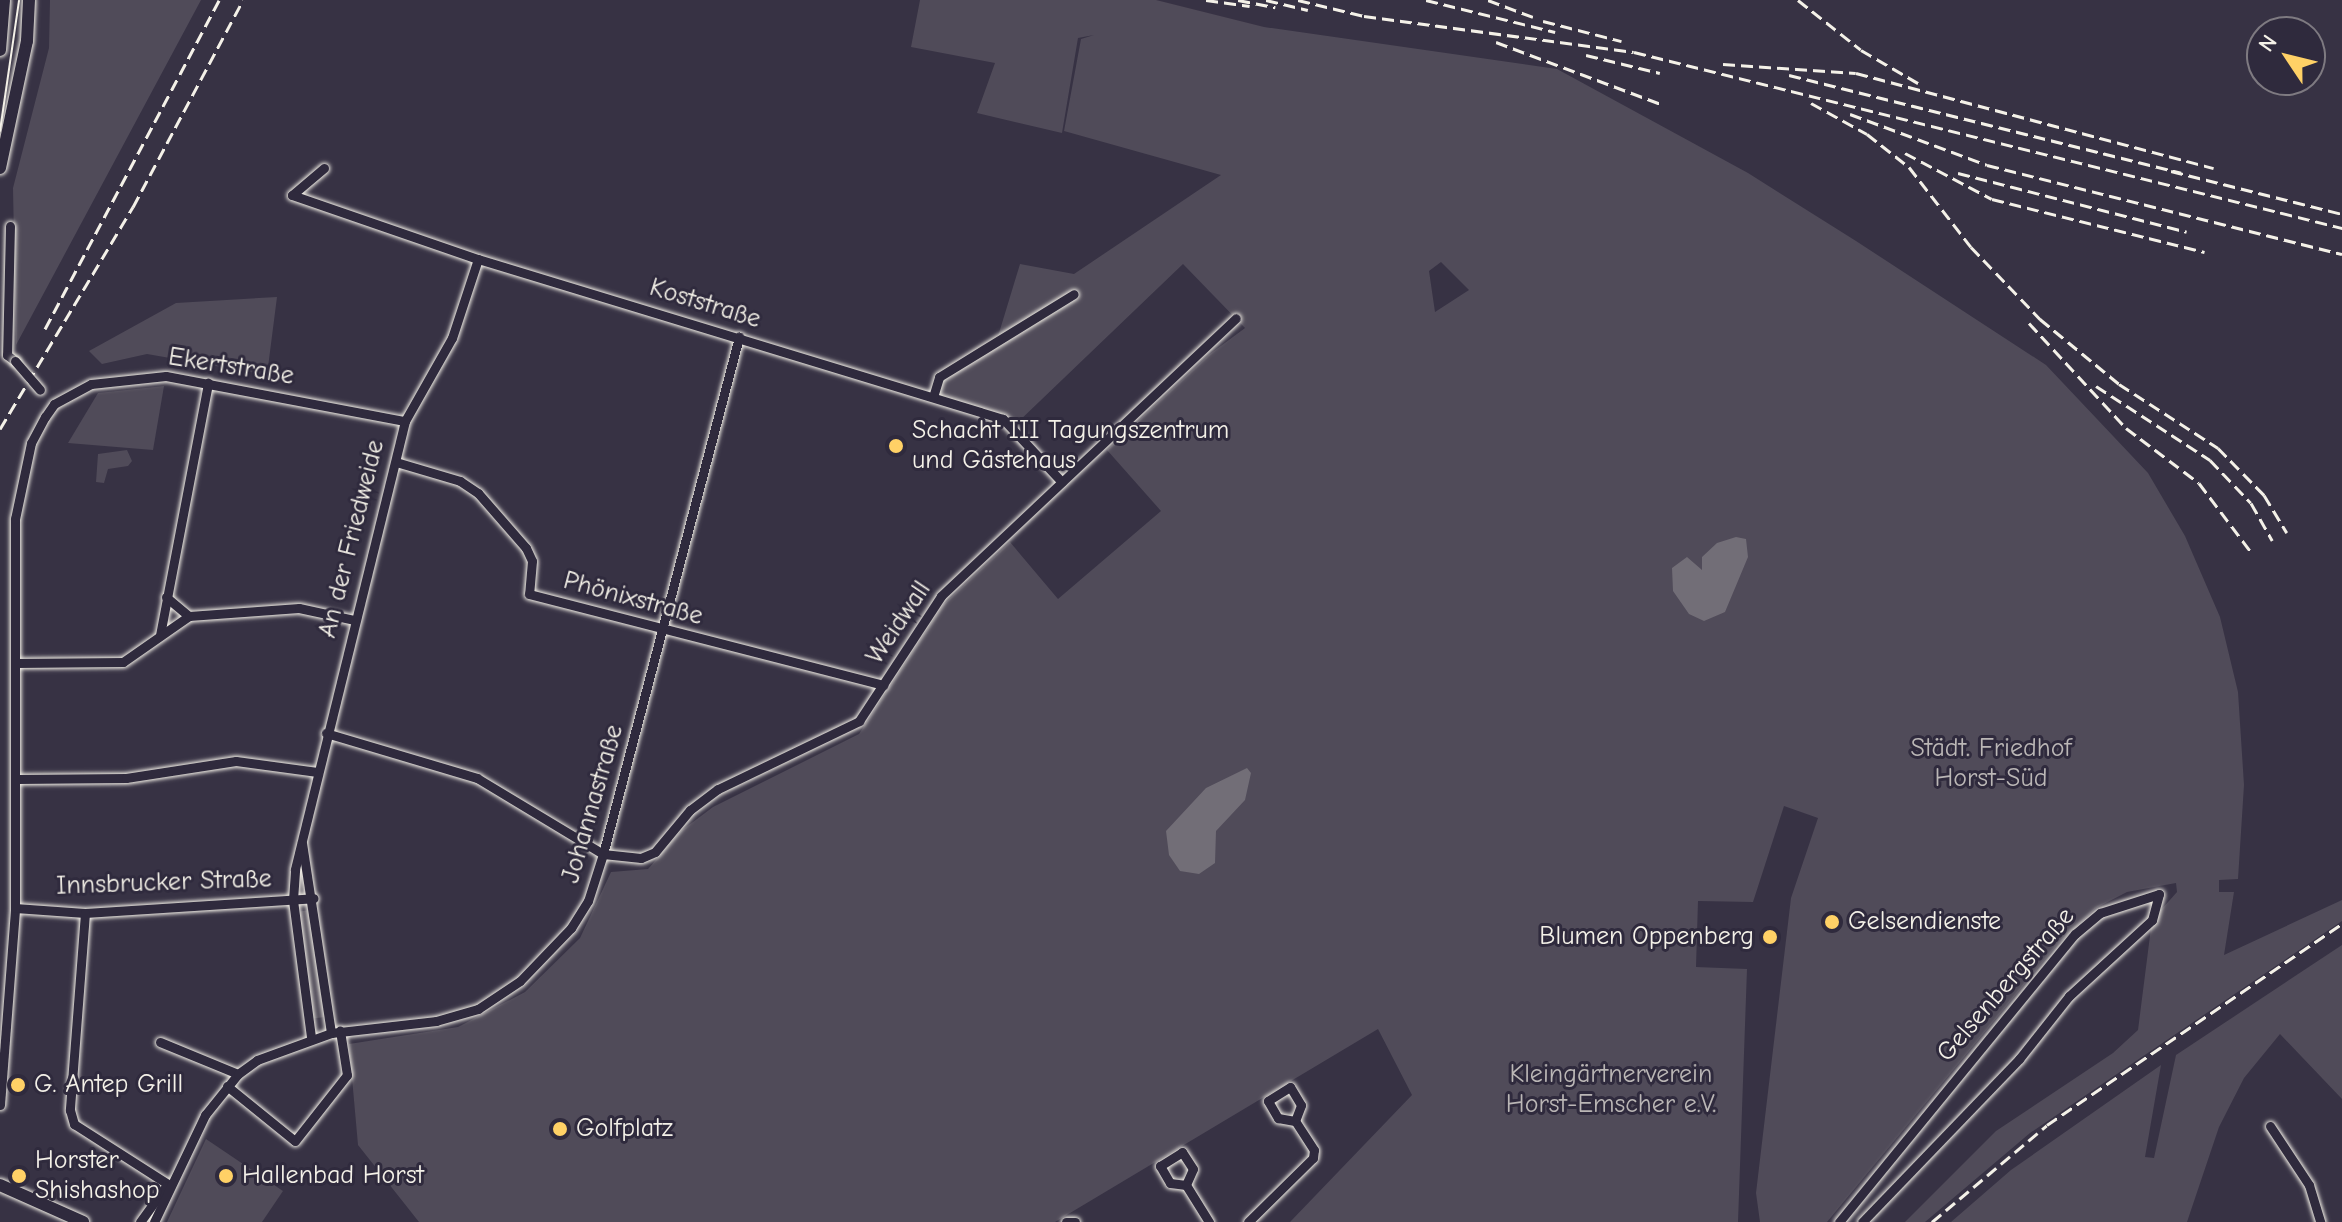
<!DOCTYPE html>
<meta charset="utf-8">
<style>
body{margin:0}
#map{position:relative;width:2342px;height:1222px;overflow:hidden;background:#373244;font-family:"Comic Neue",sans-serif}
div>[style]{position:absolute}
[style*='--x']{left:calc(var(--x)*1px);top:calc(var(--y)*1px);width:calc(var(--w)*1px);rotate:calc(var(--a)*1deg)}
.green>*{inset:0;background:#504b59;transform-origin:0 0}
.water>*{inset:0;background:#726e77}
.roads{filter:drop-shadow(0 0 2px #f4f1e8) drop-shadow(0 0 2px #f4f1e8)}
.minor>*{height:9px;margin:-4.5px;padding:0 4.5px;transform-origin:4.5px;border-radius:4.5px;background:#2f2a3d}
.secondary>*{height:12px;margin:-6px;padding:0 6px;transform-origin:6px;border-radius:6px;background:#2f2a3d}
.tram>*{height:2px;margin:-1px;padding:0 1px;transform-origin:1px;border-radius:1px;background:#f4f1e8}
.rail>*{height:3px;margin-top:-1.5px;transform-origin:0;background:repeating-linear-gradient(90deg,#f4f1e8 0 12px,transparent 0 18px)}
.bridges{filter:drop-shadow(0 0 2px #f4f1e8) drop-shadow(0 0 2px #f4f1e8)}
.minor-bridge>*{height:9px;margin:-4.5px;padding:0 4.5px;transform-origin:4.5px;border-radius:4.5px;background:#2f2a3d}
.dots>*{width:22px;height:22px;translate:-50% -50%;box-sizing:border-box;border:4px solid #2f2a3d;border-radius:50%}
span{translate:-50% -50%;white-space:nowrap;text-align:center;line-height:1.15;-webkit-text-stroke:6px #2f2a3d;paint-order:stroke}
.street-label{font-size:26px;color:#f4f1e8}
.poi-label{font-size:26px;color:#f4f1e8}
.left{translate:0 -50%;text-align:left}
.right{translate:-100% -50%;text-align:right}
.park-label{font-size:26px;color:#bbb7b6}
.north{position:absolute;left:2246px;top:16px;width:80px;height:80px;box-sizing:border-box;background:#2f2a3d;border:2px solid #7e7a81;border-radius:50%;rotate:305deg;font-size:22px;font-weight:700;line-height:32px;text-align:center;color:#f4f1e8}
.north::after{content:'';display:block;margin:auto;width:28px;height:36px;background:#ffd166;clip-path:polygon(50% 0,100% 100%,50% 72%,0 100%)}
</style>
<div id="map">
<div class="green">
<i style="clip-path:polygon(50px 0,201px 0,16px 345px,13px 188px,49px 48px)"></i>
<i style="clip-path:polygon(evenodd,920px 0,1156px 0,1264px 27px,1557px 69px,1748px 173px,1856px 241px,2046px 365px,2148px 473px,2185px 536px,2220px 617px,2238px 692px,2244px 785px,2238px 879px,2219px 880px,2219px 892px,2234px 892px,2224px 955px,2342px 900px,2342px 921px,2030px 1133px,1925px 1222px,1905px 1222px,1996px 1131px,2113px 1053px,2138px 1030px,2152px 920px,2177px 892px,2176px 883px,2127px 892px,2096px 908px,2057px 945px,1827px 1222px,1760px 1222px,1756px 1193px,1791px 898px,1818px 818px,1784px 806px,1753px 902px,1698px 901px,1696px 967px,1747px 969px,1738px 1222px,1290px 1222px,1412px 1095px,1378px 1029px,1055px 1222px,419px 1222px,358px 1145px,349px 1044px,458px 1027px,525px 992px,580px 938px,611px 872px,648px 869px,681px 831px,713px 807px,859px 734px,944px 604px,1010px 542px,1058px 599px,1161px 511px,1107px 450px,1210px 354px,1245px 328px,1183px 264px,1013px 427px,933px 397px,939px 377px,996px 343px,1020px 264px,1074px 274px,1221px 175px,1064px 131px,1081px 39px,1094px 35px,1078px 38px,1062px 133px,977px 113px,995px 63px,911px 47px,920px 0,1441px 262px,1469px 290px,1435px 312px,1429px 271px,1441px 262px)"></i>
<i style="clip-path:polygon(277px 297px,267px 375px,147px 354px,102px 364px,89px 351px,176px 303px)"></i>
<i style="clip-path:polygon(164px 386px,153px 450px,68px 443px,98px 393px)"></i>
<i style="clip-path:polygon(127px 450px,132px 461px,128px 466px,108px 469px,104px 483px,96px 482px,98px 454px)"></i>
<i style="left:310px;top:910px;width:108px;height:12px;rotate:82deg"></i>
<i style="clip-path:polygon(2342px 945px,2342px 1099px,2280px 1034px,2244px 1078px,2219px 1127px,2187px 1222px,1951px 1222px,2011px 1170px,2161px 1065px,2145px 1157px,2154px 1158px,2176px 1055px)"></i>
<i style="clip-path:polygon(206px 1139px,283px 1191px,262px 1222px,167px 1222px)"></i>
</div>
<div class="water">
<i style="clip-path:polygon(1736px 537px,1746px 539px,1748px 557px,1725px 612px,1704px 621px,1689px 614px,1673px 591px,1672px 568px,1687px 557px,1702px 570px,1702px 557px,1717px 543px)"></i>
<i style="clip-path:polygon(1247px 768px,1251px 773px,1245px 800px,1216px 831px,1215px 863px,1199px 874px,1180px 871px,1169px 855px,1166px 831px,1206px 788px)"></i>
</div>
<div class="roads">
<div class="minor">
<i style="--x:324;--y:168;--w:42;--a:139.8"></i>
<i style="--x:292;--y:195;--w:197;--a:19"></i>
<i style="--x:478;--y:259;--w:549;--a:16.95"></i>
<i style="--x:1003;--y:419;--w:86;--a:46.9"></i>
<i style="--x:10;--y:226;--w:129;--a:91.3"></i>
<i style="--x:7;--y:355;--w:10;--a:37"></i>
<i style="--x:933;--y:397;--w:21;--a:-73"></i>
<i style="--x:939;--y:377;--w:158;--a:-31.6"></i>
<i style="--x:396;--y:462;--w:67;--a:16.5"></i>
<i style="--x:460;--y:481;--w:22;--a:34"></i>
<i style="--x:478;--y:493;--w:73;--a:48.9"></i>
<i style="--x:526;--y:548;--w:14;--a:65"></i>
<i style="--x:532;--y:561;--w:33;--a:95"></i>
<i style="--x:529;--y:594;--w:366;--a:14.4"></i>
<i style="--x:166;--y:597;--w:30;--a:40"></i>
<i style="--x:160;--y:635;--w:257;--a:-79.2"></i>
<i style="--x:15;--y:663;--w:108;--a:-0.5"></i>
<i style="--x:123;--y:662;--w:80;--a:-34.9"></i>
<i style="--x:189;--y:616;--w:110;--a:-4.2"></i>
<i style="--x:299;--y:608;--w:56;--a:12.3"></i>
<i style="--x:326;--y:733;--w:158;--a:16.6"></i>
<i style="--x:477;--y:778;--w:147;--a:31.1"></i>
<i style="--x:603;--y:854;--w:38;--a:6"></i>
<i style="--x:641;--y:858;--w:15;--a:-23"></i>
<i style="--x:655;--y:852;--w:55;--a:-50.2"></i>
<i style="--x:690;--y:810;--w:35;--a:-37"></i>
<i style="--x:718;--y:789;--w:157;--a:-25.7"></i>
<i style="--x:859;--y:721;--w:149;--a:-56.7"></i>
<i style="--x:941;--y:596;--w:405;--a:-43.3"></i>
<i style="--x:17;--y:779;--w:109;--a:-0.5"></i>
<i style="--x:126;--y:778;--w:111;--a:-8.8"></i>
<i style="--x:236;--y:761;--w:82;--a:7.7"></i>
<i style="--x:302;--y:843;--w:192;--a:81.3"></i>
<i style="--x:15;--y:908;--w:70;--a:4.1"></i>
<i style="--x:85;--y:913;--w:229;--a:-3.7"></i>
<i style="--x:85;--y:913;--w:198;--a:94.4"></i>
<i style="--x:70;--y:1110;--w:15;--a:74"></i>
<i style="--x:74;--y:1124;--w:112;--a:32.6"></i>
<i style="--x:311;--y:1037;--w:138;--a:-97.5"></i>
<i style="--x:293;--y:900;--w:31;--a:-86"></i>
<i style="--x:295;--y:869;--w:461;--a:-76.2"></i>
<i style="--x:405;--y:421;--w:95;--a:-60.5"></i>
<i style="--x:452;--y:338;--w:83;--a:-71.8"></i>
<i style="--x:160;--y:1042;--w:84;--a:22.3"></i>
<i style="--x:227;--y:1086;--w:87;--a:39"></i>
<i style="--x:295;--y:1141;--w:84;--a:-51.8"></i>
<i style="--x:347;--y:1075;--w:45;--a:-99"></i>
<i style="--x:0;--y:1105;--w:198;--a:-85.6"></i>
<i style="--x:15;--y:908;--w:389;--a:-90"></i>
<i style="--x:15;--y:519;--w:78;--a:-78.1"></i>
<i style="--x:31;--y:443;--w:30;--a:-62"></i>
<i style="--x:45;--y:417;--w:16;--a:-55"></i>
<i style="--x:54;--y:404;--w:42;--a:-28.4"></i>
<i style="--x:91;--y:384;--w:75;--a:-6.1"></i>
<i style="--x:166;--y:376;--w:243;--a:10.7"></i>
<i style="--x:2270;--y:1126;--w:71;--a:56.5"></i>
<i style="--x:2309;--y:1185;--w:39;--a:73"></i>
<i style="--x:1182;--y:1152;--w:20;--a:57"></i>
<i style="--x:1193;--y:1169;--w:17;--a:114"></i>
<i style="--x:1186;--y:1185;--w:16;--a:-173"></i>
<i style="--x:1170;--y:1183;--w:20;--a:-120"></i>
<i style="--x:1160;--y:1166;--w:26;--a:-32"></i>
<i style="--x:1186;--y:1185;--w:44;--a:58.1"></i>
<i style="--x:140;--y:1222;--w:44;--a:-54.2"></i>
<i style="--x:154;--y:1222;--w:119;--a:-64.5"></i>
<i style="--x:205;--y:1115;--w:53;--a:-51.2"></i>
<i style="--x:238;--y:1074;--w:24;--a:-36"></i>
<i style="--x:257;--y:1060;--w:79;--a:-20"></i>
<i style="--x:331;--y:1033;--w:106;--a:-6.5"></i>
<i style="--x:436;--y:1021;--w:44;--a:-15.9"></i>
<i style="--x:478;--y:1009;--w:50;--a:-33.7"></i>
<i style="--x:520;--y:981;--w:74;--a:-46.1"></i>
<i style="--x:571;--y:928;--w:32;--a:-58"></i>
<i style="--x:588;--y:901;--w:49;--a:-72.3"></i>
<i style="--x:603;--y:854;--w:535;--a:-75.26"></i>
<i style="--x:1066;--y:1222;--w:9;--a:0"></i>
<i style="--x:1248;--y:1222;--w:91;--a:-44.6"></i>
<i style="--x:1313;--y:1158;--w:8;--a:-83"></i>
<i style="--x:1314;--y:1150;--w:35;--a:-123"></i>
<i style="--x:1295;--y:1121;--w:17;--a:-69"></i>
<i style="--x:1301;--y:1105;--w:21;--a:-121"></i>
<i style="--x:1290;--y:1087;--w:26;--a:148"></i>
<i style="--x:1268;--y:1101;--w:20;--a:60"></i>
<i style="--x:1278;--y:1118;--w:17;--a:10"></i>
<i style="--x:1839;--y:1222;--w:372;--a:-50.7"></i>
<i style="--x:2075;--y:934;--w:33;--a:-40"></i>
<i style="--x:2100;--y:913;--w:62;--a:-17.9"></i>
<i style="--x:2159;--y:894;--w:27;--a:105"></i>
<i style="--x:2152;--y:920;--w:113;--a:137.5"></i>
<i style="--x:2069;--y:996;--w:80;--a:128.4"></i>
<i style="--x:2019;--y:1059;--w:226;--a:133.9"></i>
</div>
<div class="secondary">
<i style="--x:0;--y:50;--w:50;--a:-85.4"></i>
<i style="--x:0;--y:168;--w:130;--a:-78"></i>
<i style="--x:27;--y:41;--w:41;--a:-87.2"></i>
<i style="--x:0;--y:1185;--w:91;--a:24"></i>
</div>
</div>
<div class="tram">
<i style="--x:0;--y:131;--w:132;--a:-81.7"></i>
</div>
<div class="rail">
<i style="--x:1206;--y:0;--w:44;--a:7.8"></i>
<i style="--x:1238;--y:0;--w:38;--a:11"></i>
<i style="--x:1266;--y:0;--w:43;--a:13.4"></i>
<i style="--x:1298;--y:0;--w:68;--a:13.6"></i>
<i style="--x:1364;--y:16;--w:272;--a:7.6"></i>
<i style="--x:1634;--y:52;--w:730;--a:13.96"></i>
<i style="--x:1426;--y:0;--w:133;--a:13.9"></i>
<i style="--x:1488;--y:0;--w:48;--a:20.7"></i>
<i style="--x:1798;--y:0;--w:80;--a:38.4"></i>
<i style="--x:1861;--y:50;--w:66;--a:30.1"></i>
<i style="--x:1543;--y:21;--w:81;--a:14.4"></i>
<i style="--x:1496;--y:42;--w:179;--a:20.6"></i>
<i style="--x:1586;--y:55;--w:76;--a:13.7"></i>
<i style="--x:1723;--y:64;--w:133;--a:3.9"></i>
<i style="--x:1856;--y:73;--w:370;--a:14.9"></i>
<i style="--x:1789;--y:75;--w:404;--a:14"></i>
<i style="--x:1811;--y:103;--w:64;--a:29"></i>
<i style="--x:1867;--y:134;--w:53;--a:38.2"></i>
<i style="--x:1909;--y:167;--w:101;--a:52.2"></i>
<i style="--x:1971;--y:247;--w:100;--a:46.2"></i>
<i style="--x:2040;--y:319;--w:102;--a:39.4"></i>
<i style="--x:2119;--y:384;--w:118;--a:32.9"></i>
<i style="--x:2218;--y:448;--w:66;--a:45.6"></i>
<i style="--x:2264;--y:495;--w:44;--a:58.8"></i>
<i style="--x:1850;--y:114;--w:146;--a:20.4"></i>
<i style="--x:1987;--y:165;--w:366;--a:14.1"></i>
<i style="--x:1905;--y:153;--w:98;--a:27.9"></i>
<i style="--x:1992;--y:199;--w:219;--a:14"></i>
<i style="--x:2171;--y:171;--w:176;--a:14.1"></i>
<i style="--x:1958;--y:173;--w:236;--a:14.4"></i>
<i style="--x:2029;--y:323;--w:143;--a:47.3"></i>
<i style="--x:2126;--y:428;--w:91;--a:37"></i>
<i style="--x:2199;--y:483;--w:86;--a:53"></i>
<i style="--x:45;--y:329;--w:372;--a:-62.1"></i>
<i style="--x:2096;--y:386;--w:136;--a:33"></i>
<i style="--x:2210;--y:460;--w:59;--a:46.4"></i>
<i style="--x:2251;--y:503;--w:43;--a:60.4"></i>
<i style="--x:0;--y:429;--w:259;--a:-59.1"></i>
<i style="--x:133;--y:207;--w:234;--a:-62"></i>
<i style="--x:1932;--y:1222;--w:150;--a:-40.1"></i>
<i style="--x:2047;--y:1125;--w:357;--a:-34.3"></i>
</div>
<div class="bridges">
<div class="minor-bridge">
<i style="--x:15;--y:361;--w:38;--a:49"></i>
</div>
</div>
<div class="dots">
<i style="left:896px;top:446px;background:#ffd166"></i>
<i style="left:1832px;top:922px;background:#ffd166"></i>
<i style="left:1770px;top:937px;background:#ffd166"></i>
<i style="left:18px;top:1085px;background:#ffd166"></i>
<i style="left:560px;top:1129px;background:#ffd166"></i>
<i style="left:19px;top:1176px;background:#ffd166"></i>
<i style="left:226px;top:1176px;background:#ffd166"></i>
</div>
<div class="street-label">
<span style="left:705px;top:304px;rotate:17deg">Koststraße</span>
<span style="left:231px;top:367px;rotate:9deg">Ekertstraße</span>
<span style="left:352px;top:539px;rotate:-76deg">An der Friedweide</span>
<span style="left:633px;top:599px;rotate:15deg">Phönixstraße</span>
<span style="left:899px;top:623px;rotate:-56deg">Weidwall</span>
<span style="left:593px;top:804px;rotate:-74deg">Johannastraße</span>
<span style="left:164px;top:883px;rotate:-2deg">Innsbrucker Straße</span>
<span style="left:2006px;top:985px;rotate:-49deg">Gelsenbergstraße</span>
</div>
<div class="poi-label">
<span class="left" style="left:912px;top:446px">Schacht III Tagungszentrum<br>und Gästehaus</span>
<span class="left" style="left:1848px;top:922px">Gelsendienste</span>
<span class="right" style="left:1754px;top:937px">Blumen Oppenberg</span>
<span class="left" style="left:34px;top:1085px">G. Antep Grill</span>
<span class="left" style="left:576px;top:1129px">Golfplatz</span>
<span class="left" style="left:35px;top:1176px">Horster<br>Shishashop</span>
<span class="left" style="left:242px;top:1176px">Hallenbad Horst</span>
</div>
<div class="park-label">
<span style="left:1991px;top:764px">Städt. Friedhof<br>Horst-Süd</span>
<span style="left:1611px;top:1090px">Kleingärtnerverein<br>Horst-Emscher e.V.</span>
</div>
<div class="north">N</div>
</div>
